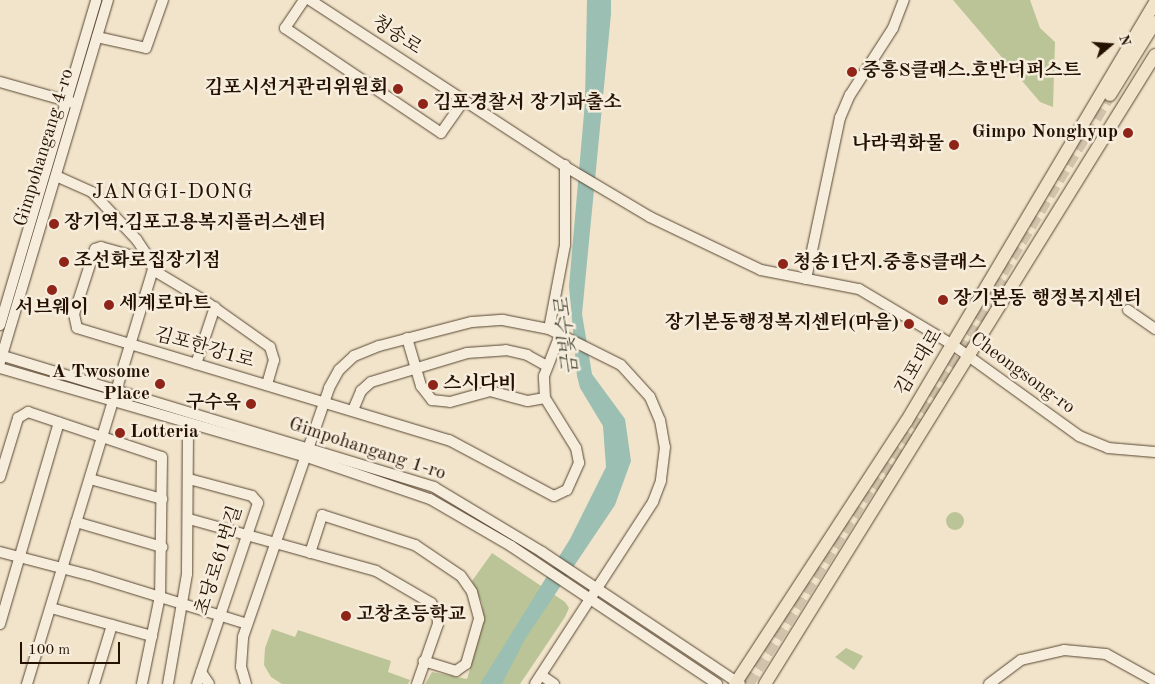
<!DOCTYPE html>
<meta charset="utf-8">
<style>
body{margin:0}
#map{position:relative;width:1155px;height:684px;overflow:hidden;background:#f1e4ca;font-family:"Old Standard TT","Noto Serif KR",serif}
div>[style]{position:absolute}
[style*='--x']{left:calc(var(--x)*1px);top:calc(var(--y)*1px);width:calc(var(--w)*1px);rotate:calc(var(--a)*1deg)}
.green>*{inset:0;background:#bbc496}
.round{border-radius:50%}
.water>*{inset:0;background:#9bbfb3}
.major-tunnel>*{height:12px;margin-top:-6px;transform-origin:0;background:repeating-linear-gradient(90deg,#d2c4ac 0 12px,transparent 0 18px)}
.roads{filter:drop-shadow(0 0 1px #584632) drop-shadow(0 0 1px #584632)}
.minor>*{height:10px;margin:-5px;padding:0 5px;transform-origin:5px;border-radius:5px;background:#f6eddd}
.major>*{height:12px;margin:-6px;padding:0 6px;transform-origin:6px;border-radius:6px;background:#f1e4ca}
.dots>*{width:14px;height:14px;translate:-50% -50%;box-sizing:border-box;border:2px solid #f6eddd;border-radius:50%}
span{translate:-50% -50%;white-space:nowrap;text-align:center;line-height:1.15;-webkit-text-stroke:5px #f6eddd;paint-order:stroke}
.street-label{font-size:19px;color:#251100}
.poi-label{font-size:19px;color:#251100;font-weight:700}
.left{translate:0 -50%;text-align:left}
.right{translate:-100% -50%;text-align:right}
.water-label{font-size:20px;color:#4e4e3f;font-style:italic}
.quarter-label{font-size:21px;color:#251100;letter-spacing:1px}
.north{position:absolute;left:1085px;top:20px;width:50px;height:50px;-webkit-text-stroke:4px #f6eddd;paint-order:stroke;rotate:72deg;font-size:14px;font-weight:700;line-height:20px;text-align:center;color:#251100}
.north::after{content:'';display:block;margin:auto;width:18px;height:22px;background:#251100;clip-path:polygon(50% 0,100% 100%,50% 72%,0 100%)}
.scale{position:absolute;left:20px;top:642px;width:100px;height:22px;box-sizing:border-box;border:2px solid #251100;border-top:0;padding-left:6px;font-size:15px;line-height:18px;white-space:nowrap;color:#251100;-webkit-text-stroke:4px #f6eddd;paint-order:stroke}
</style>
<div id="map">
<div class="green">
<i style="clip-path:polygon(953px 0,1030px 0,1040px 28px,1055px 42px,1053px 107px,1040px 102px)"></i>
<i class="round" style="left:946px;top:512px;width:18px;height:18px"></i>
<i style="clip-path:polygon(492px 553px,565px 602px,569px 608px,565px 617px,520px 684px,425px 684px,432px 672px,467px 679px,484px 621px,482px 603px,472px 581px)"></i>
<i style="clip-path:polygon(272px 629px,295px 637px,298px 630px,391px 661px,388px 672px,410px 680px,408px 684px,282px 684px,271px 677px,264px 665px,265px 648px)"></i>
<i style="clip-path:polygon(846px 648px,863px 656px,854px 670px,835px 657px)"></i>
</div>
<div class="water">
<i style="clip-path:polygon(587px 0,611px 0,611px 14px,582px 314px,592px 374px,625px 419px,631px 461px,615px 505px,525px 639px,502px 684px,480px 684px,570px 539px,606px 467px,603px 426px,580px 388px,577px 376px,569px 286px,585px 102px)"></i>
</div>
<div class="major-tunnel">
<i style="--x:993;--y:288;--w:226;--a:-58.8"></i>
<i style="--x:876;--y:490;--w:246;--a:-58.3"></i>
<i style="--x:748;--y:684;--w:244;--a:-58.1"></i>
</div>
<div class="roads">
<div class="minor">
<i style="--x:304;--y:0;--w:34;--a:124"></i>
<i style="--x:285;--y:28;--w:188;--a:33.9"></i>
<i style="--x:441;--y:133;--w:39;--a:-55"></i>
<i style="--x:310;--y:0;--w:311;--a:33.1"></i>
<i style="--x:571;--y:170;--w:92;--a:30.7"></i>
<i style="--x:650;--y:217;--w:123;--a:25.5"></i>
<i style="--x:761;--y:270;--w:100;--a:11"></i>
<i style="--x:859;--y:289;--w:109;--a:30.8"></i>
<i style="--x:953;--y:345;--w:155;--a:35.8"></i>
<i style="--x:1079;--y:436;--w:31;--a:22"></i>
<i style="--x:1108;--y:448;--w:47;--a:4.9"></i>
<i style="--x:97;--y:37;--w:50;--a:12.7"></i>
<i style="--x:146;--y:48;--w:51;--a:-70.5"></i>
<i style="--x:0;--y:82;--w:77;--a:15.8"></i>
<i style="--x:151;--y:261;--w:52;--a:-164.4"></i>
<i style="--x:101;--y:247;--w:6;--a:162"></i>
<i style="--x:95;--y:249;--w:68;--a:107.9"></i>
<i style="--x:74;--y:314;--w:14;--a:78"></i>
<i style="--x:77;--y:328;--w:388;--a:16.8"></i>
<i style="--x:449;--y:440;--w:119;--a:28.1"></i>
<i style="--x:554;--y:496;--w:14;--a:-25"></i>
<i style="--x:567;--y:490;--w:30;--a:-66"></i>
<i style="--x:579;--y:463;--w:15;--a:-101"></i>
<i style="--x:576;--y:448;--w:59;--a:-121.8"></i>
<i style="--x:153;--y:270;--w:61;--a:30.8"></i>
<i style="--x:205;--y:301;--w:80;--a:35.3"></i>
<i style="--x:270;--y:347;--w:14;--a:73"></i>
<i style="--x:274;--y:360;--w:26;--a:106"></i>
<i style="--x:806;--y:279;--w:165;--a:-78.1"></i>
<i style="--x:840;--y:118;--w:25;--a:-67"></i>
<i style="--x:850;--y:95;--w:80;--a:-57.3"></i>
<i style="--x:893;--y:28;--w:30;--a:-69"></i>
<i style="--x:1128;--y:310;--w:33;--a:35"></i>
<i style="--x:0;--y:325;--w:339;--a:-73.5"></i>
<i style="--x:549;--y:329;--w:86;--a:-79.2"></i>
<i style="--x:565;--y:245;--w:80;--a:-90"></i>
<i style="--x:407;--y:338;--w:50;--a:73.7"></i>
<i style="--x:421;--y:386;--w:18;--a:52"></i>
<i style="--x:432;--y:400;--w:18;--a:6"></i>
<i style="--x:450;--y:402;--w:41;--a:-15.4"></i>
<i style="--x:490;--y:391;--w:39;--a:15"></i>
<i style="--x:528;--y:401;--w:17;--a:-10"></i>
<i style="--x:545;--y:398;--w:22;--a:-93"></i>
<i style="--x:544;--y:376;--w:44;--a:-68.7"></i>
<i style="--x:0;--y:355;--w:454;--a:16.9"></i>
<i style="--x:434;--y:487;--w:126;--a:31"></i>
<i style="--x:542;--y:552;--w:238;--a:33.7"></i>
<i style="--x:0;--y:362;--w:378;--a:-73.4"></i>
<i style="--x:196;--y:364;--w:60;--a:-71.6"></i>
<i style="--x:0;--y:368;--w:320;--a:16.2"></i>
<i style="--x:307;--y:457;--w:130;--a:18.9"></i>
<i style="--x:430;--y:499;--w:94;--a:30.1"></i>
<i style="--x:511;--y:546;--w:248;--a:33.8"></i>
<i style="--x:353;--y:410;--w:21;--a:-67"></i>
<i style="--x:361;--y:391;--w:13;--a:-42"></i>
<i style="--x:371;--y:382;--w:100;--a:-16.8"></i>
<i style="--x:467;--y:353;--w:39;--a:-4"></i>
<i style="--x:506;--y:350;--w:22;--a:13"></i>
<i style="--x:527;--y:355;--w:23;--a:29"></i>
<i style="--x:0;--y:477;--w:62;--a:-73"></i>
<i style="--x:18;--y:418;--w:12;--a:-31"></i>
<i style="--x:28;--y:412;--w:141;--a:18.6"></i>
<i style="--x:162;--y:457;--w:139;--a:90.8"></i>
<i style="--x:160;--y:596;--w:90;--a:101.6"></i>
<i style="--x:90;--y:479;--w:75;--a:15.5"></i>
<i style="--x:189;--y:479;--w:65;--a:15.1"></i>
<i style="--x:252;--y:496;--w:9;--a:49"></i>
<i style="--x:258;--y:503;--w:191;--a:108.6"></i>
<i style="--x:189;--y:519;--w:194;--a:15.5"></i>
<i style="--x:376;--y:571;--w:64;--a:30.2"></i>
<i style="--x:431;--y:603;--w:11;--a:56"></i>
<i style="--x:437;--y:612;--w:12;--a:85"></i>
<i style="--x:438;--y:624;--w:64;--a:109.3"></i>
<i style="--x:76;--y:522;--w:90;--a:16.2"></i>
<i style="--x:0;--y:552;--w:92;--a:14.5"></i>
<i style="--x:89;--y:575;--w:165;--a:17.2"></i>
<i style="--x:310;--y:553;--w:40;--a:-72"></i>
<i style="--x:322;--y:515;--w:98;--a:17.9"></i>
<i style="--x:415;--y:545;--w:55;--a:34"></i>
<i style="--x:461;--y:576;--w:19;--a:55"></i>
<i style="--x:472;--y:592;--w:28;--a:75"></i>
<i style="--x:479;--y:619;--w:47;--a:106.1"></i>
<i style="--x:466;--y:664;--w:12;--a:145"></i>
<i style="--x:456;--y:671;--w:34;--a:-163"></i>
<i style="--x:51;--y:608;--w:105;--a:15.5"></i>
<i style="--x:0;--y:624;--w:210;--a:-73.7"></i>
<i style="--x:201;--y:672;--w:14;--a:56"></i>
<i style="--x:541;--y:675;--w:16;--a:35"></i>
<i style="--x:27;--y:684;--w:433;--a:-73.1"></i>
<i style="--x:153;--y:270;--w:9;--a:-103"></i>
<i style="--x:151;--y:261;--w:25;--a:-124"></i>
<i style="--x:137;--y:240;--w:66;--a:-133.2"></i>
<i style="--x:92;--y:192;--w:39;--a:-156"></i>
<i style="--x:94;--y:684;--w:62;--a:-73"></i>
<i style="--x:168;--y:684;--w:112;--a:-80.2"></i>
<i style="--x:187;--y:574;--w:151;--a:-89.6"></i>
<i style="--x:246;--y:684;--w:18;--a:-106"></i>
<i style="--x:241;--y:667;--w:30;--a:-86"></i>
<i style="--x:243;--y:637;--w:263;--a:-70.9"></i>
<i style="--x:329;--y:388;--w:21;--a:-61"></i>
<i style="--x:339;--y:370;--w:21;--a:-43"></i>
<i style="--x:354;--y:356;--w:27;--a:-22"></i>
<i style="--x:379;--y:346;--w:96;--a:-14.5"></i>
<i style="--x:472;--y:322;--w:31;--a:-4"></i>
<i style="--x:503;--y:320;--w:47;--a:11.1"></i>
<i style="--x:549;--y:329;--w:80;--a:26.6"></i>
<i style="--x:621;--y:365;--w:43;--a:47.8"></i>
<i style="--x:650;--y:397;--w:25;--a:67"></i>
<i style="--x:660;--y:420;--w:27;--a:80"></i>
<i style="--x:665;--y:447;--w:34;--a:97"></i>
<i style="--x:661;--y:481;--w:22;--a:111"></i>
<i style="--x:653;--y:502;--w:217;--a:123"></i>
<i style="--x:989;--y:684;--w:40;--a:-37"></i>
<i style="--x:1021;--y:660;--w:44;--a:-13.1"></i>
<i style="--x:1064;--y:650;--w:42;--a:5.4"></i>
<i style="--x:1106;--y:654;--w:56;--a:28.9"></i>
</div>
<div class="major">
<i style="--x:1110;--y:95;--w:86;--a:-58.3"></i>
<i style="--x:735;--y:684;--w:313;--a:-56.9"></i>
<i style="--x:906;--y:422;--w:488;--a:-59.3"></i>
<i style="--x:765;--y:684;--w:740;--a:-58.2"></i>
</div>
</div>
<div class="dots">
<i style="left:852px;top:72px;background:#8f2418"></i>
<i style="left:398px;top:89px;background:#8f2418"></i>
<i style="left:423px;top:104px;background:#8f2418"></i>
<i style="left:1128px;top:133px;background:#8f2418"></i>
<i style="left:954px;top:145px;background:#8f2418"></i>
<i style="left:54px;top:224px;background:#8f2418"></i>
<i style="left:64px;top:262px;background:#8f2418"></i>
<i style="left:783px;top:264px;background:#8f2418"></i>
<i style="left:52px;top:290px;background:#8f2418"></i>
<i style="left:943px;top:300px;background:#8f2418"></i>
<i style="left:109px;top:305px;background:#8f2418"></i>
<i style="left:909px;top:324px;background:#8f2418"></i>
<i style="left:160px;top:384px;background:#8f2418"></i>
<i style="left:433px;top:385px;background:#8f2418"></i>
<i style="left:251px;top:404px;background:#8f2418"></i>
<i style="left:120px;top:433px;background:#8f2418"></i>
<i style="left:346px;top:616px;background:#8f2418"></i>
</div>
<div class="street-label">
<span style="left:396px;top:36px;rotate:33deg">청송로</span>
<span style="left:45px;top:148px;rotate:-73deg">Gimpohangang 4-ro</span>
<span style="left:204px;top:349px;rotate:16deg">김포한강1로</span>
<span style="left:920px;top:363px;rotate:-59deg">김포대로</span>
<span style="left:1022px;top:374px;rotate:36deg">Cheongsong-ro</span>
<span style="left:367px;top:450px;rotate:18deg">Gimpohangang 1-ro</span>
<span style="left:220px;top:561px;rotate:-72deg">초당로61번길</span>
</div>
<div class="poi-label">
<span class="left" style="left:862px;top:72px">중흥S클래스.호반더퍼스트</span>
<span class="right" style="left:388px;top:89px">김포시선거관리위원회</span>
<span class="left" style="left:433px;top:104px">김포경찰서 장기파출소</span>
<span class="right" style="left:1118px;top:133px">Gimpo Nonghyup</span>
<span class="right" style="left:944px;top:145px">나라퀵화물</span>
<span class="left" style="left:64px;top:224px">장기역.김포고용복지플러스센터</span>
<span class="left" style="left:74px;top:262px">조선화로집장기점</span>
<span class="left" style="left:793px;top:264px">청송1단지.중흥S클래스</span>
<span class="left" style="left:953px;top:300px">장기본동 행정복지센터</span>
<span class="left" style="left:119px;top:305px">세계로마트</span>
<span style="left:52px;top:309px">서브웨이</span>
<span class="right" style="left:899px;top:324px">장기본동행정복지센터(마을)</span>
<span class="right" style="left:150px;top:384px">A Twosome<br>Place</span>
<span class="left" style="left:443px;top:385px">스시다비</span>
<span class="right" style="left:241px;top:404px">구수옥</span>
<span class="left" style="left:130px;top:433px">Lotteria</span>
<span class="left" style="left:356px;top:616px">고창초등학교</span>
</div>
<div class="water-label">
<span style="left:568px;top:336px;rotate:-97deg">금빛수로</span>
</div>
<div class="quarter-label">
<span style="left:173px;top:193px">JANGGI-DONG</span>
</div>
<div class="north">N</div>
<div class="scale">100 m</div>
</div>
